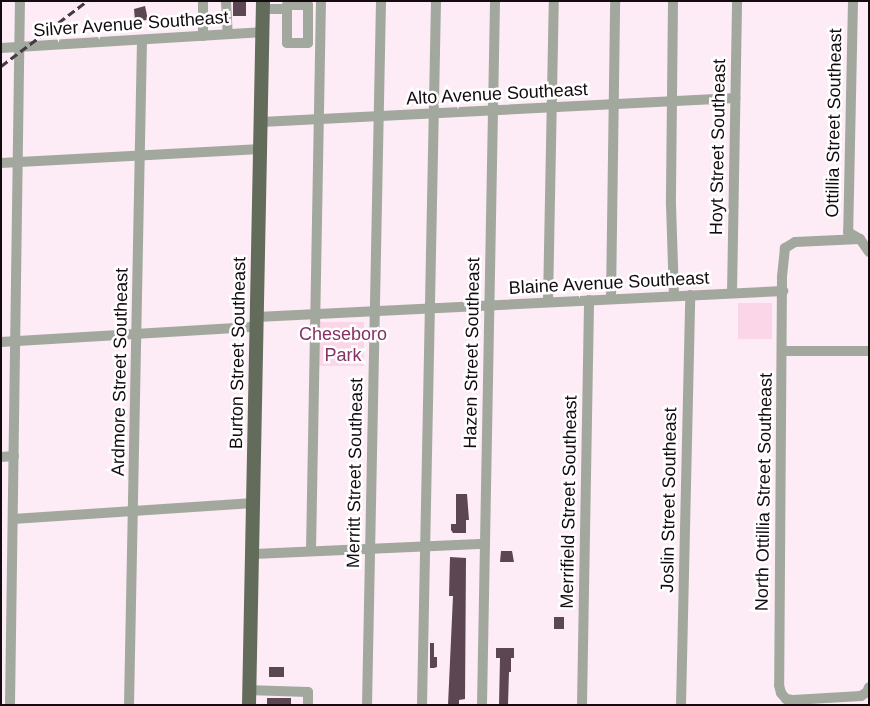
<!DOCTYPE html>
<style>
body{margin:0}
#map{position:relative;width:870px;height:706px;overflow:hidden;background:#fdecf5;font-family:Arial,sans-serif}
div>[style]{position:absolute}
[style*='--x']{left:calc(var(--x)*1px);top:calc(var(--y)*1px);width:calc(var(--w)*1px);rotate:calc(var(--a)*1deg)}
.green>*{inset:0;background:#fbd5e8;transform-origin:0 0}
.building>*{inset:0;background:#5c4651;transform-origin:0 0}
.minor>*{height:10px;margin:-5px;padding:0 5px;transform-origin:5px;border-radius:5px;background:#a3a89e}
.major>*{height:14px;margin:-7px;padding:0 7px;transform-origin:7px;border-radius:7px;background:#636c5a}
.rail>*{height:2.5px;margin-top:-1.25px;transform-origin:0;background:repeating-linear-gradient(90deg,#453a40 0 8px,transparent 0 12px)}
span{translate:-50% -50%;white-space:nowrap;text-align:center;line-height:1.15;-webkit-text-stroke:5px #fff;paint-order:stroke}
.street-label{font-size:18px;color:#140b10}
.park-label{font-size:18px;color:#863164}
.frame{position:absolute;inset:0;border:2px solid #140b10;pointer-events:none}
</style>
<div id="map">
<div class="green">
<i style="left:738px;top:303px;width:34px;height:36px"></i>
<i style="left:364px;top:322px;width:44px;height:46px;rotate:90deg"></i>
</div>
<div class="building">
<i style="left:233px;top:1px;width:13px;height:15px"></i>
<i style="clip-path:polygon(145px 6px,148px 20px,135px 21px,134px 9px)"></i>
<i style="clip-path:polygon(456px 494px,467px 494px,469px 520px,466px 520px,466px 533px,453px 533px,451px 530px,451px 524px,456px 524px)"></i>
<i style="clip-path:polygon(501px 551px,512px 551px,514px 562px,500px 562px)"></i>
<i style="clip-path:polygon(450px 557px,466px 558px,465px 699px,459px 700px,459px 705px,448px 705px,453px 596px,449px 596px)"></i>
<i style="left:554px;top:617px;width:10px;height:12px"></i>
<i style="clip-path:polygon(430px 643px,434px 643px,434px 657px,437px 657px,437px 667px,434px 668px,430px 668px)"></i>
<i style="clip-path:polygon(496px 648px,514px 648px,514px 658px,511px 658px,511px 672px,509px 672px,508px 705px,499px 705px,500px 658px,496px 658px)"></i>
<i style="left:269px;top:667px;width:15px;height:10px"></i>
<i style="left:267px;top:698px;width:24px;height:7px"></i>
</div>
<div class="minor">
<i style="--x:203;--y:1;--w:35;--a:90"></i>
<i style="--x:226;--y:1;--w:33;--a:87"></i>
<i style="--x:673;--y:1;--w:204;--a:90.6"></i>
<i style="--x:671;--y:205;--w:91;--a:88.1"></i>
<i style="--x:853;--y:1;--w:231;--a:91.2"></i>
<i style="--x:848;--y:232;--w:14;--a:30"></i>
<i style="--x:860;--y:239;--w:16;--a:55"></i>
<i style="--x:262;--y:9;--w:25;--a:0"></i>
<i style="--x:287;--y:9;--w:34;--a:90"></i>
<i style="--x:287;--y:43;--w:21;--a:0"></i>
<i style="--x:308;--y:43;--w:38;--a:-90"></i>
<i style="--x:308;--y:5;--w:21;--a:180"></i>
<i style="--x:287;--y:5;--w:4;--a:90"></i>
<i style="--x:1;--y:48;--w:261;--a:-3.5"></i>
<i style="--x:261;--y:122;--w:475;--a:-2.9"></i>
<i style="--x:1;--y:163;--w:259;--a:-3.1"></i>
<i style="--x:860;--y:239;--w:65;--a:177.4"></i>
<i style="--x:795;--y:242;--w:12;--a:149"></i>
<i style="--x:785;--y:248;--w:30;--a:96"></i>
<i style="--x:782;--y:278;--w:407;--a:90.4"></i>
<i style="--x:779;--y:685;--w:8;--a:76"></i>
<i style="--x:781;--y:693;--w:8;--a:50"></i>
<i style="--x:786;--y:699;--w:7;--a:8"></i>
<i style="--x:793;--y:700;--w:68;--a:-3.4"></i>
<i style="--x:861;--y:696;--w:7;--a:-34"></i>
<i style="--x:867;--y:692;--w:5;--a:-68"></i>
<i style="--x:732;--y:293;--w:292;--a:-89"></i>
<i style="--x:611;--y:299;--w:298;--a:-89.2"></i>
<i style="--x:548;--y:302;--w:301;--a:-88.9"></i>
<i style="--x:257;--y:317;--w:527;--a:-2.83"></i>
<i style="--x:1;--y:342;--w:256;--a:-3.4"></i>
<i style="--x:782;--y:351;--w:87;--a:0"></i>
<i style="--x:1;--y:457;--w:13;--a:-4"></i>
<i style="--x:13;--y:519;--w:241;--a:-3.8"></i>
<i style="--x:311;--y:551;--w:550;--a:-88.96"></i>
<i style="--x:252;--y:554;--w:233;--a:-2.5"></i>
<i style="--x:249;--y:690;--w:59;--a:1.9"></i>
<i style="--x:308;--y:692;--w:13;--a:90"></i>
<i style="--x:10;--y:705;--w:704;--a:-89.19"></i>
<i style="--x:129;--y:705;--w:665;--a:-88.88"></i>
<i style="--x:367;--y:705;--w:704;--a:-88.86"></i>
<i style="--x:422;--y:705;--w:704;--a:-88.86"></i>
<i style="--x:482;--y:705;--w:704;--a:-88.94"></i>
<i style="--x:582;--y:705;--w:405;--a:-89"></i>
<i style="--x:681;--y:705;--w:410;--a:-88.7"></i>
</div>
<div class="major">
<i style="--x:249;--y:705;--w:704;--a:-88.86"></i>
</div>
<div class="rail">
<i style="--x:1;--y:66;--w:108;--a:-37.1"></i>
</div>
<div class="street-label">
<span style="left:131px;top:24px;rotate:-4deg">Silver Avenue Southeast</span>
<span style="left:497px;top:94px;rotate:-3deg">Alto Avenue Southeast</span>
<span style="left:834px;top:123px;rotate:-89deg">Ottillia Street Southeast</span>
<span style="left:718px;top:147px;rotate:-89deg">Hoyt Street Southeast</span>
<span style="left:609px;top:283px;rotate:-3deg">Blaine Avenue Southeast</span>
<span style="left:238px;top:353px;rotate:-89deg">Burton Street Southeast</span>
<span style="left:472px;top:353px;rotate:-89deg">Hazen Street Southeast</span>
<span style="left:120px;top:372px;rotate:-89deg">Ardmore Street Southeast</span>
<span style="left:355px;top:473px;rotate:-89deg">Merritt Street Southeast</span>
<span style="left:764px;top:492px;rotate:-89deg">North Ottillia Street Southeast</span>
<span style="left:669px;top:500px;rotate:-89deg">Joslin Street Southeast</span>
<span style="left:569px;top:502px;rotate:-89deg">Merrifield Street Southeast</span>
</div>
<div class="park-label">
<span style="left:343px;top:345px">Cheseboro<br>Park</span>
</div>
<div class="frame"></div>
</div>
